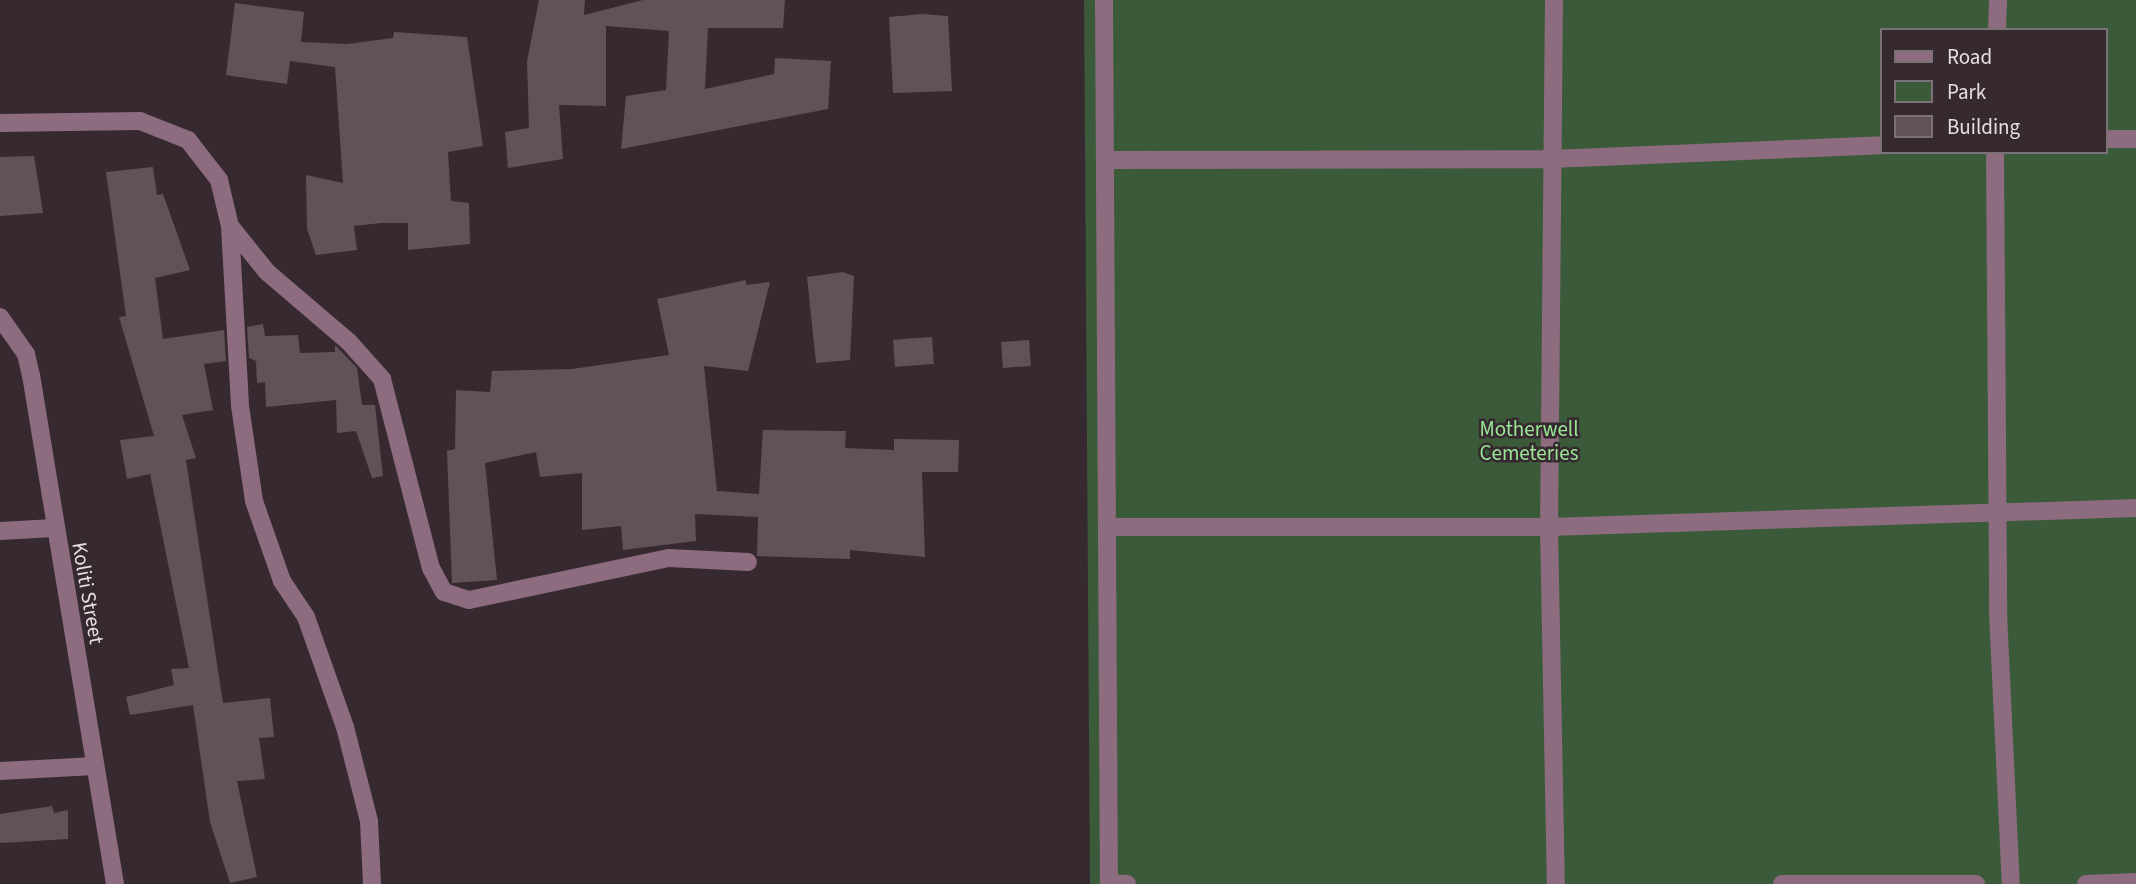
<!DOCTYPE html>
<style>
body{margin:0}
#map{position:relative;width:2136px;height:884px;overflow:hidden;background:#362930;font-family:"Source Sans 3",sans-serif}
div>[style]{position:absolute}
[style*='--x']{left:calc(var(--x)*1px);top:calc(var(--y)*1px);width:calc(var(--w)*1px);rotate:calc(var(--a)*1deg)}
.green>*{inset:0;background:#3b5a39}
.building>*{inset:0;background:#61525a;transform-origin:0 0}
.minor>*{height:18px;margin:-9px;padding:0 9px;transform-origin:9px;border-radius:9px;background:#8c6c7e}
span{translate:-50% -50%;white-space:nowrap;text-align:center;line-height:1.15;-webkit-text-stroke:5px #362930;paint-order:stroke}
.park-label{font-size:21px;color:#99e694}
.street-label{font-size:21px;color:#e7dee3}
.legend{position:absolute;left:1880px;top:28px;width:228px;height:126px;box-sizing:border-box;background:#362930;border:2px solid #7d7178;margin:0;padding:9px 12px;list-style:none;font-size:21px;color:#e7dee3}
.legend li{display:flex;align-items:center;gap:14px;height:35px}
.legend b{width:35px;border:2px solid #7d7178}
</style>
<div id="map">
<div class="green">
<i style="clip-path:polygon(evenodd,1084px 0,2136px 0,2136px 884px,1090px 884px,1084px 0,1882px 30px,2106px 30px,2106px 152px,1882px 152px,1882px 30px)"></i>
</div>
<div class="building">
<i style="clip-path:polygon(539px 0,585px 0,584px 15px,643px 0,785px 0,783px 28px,708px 28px,705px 89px,774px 74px,775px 58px,831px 61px,828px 109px,621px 149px,626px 96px,666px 90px,669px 31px,606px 26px,606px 106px,559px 105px,563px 159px,508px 168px,505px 132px,529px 128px,527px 61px)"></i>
<i style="clip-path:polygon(235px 3px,304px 12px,301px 42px,347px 44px,393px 38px,394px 32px,467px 37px,483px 146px,448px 152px,451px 201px,469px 203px,470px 244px,408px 250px,408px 223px,381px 223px,354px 226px,357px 250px,316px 255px,307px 229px,306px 175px,343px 183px,335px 67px,290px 61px,287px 84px,226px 75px)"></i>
<i style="clip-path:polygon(922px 14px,948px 16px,952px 91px,893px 93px,889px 17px)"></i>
<i style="clip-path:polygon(34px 156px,43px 213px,0 216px,0 157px)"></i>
<i style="clip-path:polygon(153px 167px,157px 195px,163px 194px,190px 270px,155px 278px,163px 339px,224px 330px,226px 361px,204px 364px,213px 410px,182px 415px,196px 458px,186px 460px,223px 703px,270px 698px,274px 737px,259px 738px,265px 779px,237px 781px,257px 877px,230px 883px,210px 822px,193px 705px,130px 715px,126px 697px,174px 685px,171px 669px,189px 668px,150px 474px,127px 479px,120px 440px,154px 436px,119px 317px,126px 316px,106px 172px)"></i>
<i style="clip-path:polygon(843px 272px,854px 276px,850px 360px,816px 363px,807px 277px)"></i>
<i style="clip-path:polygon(746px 280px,746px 285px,770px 282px,748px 371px,704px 366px,717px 491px,759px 494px,763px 430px,846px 431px,845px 448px,894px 450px,894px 439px,959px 440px,958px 472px,922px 472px,925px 557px,850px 550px,850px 559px,757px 556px,758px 517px,695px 514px,696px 541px,623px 550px,621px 526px,582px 530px,582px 473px,540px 477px,536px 452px,485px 463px,497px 580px,452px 583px,447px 451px,455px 449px,456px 390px,490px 392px,492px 371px,572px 369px,669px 355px,657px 299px)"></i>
<i style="clip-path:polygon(263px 324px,265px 336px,298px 335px,300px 353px,335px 352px,335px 345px,357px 368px,362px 405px,375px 405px,383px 476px,372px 478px,356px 431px,337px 433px,336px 400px,266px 407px,265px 382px,257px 383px,256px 361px,249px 358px,247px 327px)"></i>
<i style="left:932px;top:337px;width:27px;height:39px;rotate:86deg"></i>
<i style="left:1029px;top:340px;width:26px;height:28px;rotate:86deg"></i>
<i style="clip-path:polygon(52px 806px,54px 813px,68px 810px,68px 839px,0 843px,0 814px)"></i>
</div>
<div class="minor">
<i style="--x:1104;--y:0;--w:884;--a:89.68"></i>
<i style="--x:1554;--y:0;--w:527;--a:90.54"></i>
<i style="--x:1549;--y:527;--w:357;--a:88.9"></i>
<i style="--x:1997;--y:30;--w:30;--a:-88"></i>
<i style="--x:0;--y:123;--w:140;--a:-0.8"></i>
<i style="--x:140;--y:121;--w:52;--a:21.6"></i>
<i style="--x:188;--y:140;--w:51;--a:52.2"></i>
<i style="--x:219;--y:180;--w:47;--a:76.6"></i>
<i style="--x:230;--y:226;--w:180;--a:86.8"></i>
<i style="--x:240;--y:406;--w:96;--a:81.6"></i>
<i style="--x:254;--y:501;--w:85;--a:70.7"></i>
<i style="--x:282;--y:581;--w:43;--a:56.3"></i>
<i style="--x:306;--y:617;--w:117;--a:70.5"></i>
<i style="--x:345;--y:727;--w:97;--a:75.7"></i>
<i style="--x:369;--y:821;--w:63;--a:87.3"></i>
<i style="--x:2106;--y:139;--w:30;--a:0"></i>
<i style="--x:1995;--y:152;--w:461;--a:89.6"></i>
<i style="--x:1998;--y:613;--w:271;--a:87.3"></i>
<i style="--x:1105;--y:160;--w:447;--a:-0.1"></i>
<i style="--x:1552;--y:159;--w:330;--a:-2.4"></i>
<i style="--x:230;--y:226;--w:59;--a:51.2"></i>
<i style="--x:267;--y:272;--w:108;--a:40.5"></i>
<i style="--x:349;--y:342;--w:50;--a:48.3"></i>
<i style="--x:382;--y:379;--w:195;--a:75.5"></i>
<i style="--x:431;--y:568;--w:27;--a:62"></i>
<i style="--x:444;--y:592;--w:26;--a:18"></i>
<i style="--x:469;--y:600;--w:204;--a:-11.9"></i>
<i style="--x:669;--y:558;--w:79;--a:2.9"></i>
<i style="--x:0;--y:317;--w:45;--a:54.9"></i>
<i style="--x:26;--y:354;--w:22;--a:77"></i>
<i style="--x:31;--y:375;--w:516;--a:80.63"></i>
<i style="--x:1110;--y:527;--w:439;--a:0"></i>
<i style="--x:1549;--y:527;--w:587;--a:-1.85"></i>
<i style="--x:0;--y:531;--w:54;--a:-3.2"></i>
<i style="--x:0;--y:771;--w:95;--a:-3"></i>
<i style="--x:1109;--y:883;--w:18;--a:3"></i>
<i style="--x:1782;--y:884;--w:194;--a:0"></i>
<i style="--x:2086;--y:884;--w:50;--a:-2.3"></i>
</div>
<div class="park-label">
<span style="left:1529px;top:441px">Motherwell<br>Cemeteries</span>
</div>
<div class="street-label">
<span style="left:88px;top:593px;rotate:80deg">Koliti Street</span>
</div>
<ul class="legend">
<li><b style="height:9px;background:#8c6c7e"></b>Road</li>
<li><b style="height:19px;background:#3b5a39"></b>Park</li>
<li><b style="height:19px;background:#61525a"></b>Building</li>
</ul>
</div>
